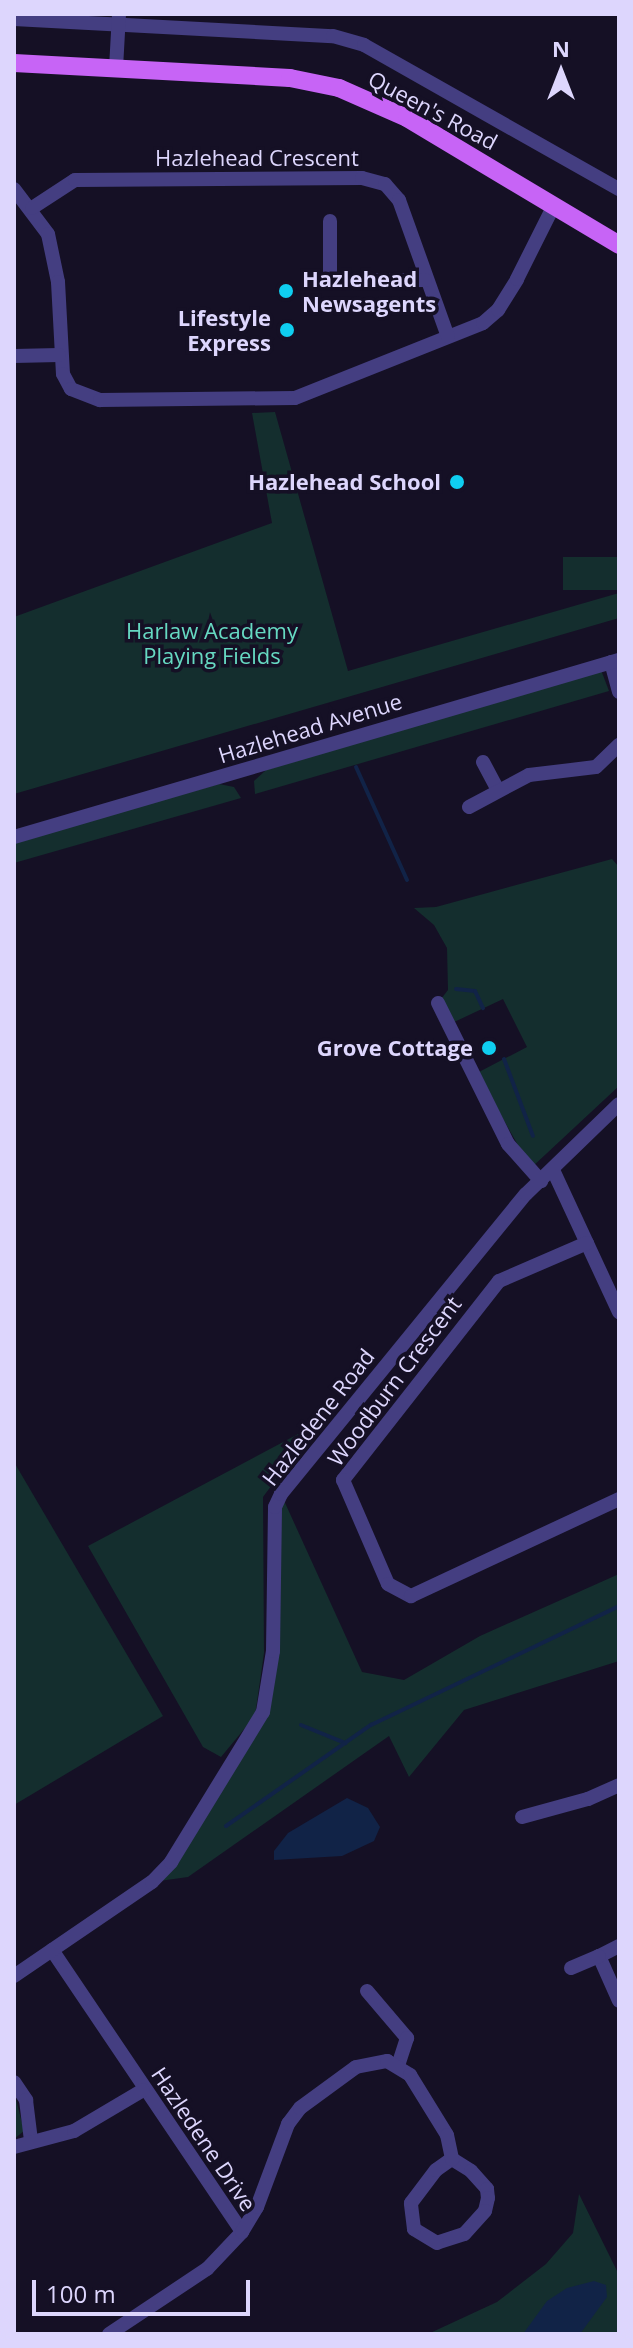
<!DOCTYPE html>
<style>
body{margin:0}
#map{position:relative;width:633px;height:2348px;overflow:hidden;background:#151025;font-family:"Open Sans",sans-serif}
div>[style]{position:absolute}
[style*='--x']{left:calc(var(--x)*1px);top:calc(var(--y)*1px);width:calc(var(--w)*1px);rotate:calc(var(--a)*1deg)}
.green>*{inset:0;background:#142e2e;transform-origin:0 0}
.water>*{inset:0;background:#112347}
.stream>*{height:4px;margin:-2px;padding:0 2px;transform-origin:2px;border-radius:2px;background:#112347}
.minor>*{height:14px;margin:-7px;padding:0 7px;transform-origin:7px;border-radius:7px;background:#443e81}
.major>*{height:18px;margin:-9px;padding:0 9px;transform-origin:9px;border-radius:9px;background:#c764f6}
.dots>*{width:22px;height:22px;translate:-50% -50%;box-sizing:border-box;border:4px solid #151025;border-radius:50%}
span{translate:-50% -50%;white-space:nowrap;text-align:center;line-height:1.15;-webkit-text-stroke:7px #151025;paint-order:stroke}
.street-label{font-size:22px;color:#ddd6fd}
.poi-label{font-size:22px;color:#ddd6fd;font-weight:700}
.left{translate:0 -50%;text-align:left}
.right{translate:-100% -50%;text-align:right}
.park-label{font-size:22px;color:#66d9c2}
.frame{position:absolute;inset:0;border:16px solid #ddd6fd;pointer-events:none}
.north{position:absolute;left:521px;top:32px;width:80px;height:80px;-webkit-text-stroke:6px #151025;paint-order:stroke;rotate:0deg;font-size:22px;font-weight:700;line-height:32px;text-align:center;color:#ddd6fd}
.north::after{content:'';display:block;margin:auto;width:28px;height:36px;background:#ddd6fd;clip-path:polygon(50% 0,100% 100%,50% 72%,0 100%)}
.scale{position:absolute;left:32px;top:2280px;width:218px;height:36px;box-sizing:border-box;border:4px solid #ddd6fd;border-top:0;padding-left:10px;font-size:24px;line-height:28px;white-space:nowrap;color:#ddd6fd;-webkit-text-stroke:6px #151025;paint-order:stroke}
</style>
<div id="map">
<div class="green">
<i style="clip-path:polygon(275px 412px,348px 671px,619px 593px,619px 618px,14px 794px,14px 617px,272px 523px,252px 413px)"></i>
<i style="left:619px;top:557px;width:33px;height:56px;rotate:90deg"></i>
<i style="clip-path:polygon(601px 670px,609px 691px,255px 794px,254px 781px,266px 770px)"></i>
<i style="clip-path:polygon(219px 784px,234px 787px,241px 798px,14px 863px,14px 842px)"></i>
<i style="clip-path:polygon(612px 859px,619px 867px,619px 1086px,531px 1168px,477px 1073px,527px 1047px,503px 999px,450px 1024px,438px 1003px,448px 990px,447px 948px,434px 925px,414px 908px,436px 907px)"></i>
<i style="clip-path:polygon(317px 1424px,263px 1497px,264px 1653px,255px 1716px,221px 1757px,203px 1747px,88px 1546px)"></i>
<i style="clip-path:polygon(14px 1462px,163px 1716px,14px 1805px)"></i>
<i style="clip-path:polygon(281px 1494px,362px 1672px,404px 1680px,480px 1636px,619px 1574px,619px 1661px,464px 1710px,409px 1777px,389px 1736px,188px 1877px,152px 1882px,263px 1712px)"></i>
<i style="clip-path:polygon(14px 2091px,24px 2131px,14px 2139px)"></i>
<i style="clip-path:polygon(579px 2194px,619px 2275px,619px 2334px,428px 2334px,497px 2302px,546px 2264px,573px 2233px)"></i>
</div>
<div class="water">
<i style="clip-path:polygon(347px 1798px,368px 1808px,380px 1827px,374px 1841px,342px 1856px,274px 1860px,274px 1851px,288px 1833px)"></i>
<i style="clip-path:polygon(594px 2281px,606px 2285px,607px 2297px,580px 2334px,523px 2334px,547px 2301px,567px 2288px)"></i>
</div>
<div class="stream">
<i style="--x:356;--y:767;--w:124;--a:65.7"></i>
<i style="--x:456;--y:989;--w:19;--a:6"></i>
<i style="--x:475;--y:991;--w:19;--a:65"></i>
<i style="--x:504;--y:1059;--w:82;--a:69.4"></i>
<i style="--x:301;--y:1725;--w:48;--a:22.2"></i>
<i style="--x:226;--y:1826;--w:177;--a:-34.9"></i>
<i style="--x:371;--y:1725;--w:275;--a:-25.6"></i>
</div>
<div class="minor">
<i style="--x:14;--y:19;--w:319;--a:3.1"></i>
<i style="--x:333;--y:36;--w:32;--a:16"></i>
<i style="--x:364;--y:45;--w:293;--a:29.5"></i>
<i style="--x:116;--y:68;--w:54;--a:-86.8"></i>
<i style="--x:14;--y:189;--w:56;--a:52.9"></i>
<i style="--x:48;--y:234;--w:49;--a:78.2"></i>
<i style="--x:58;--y:282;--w:92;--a:86.9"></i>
<i style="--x:63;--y:374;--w:17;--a:62"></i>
<i style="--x:71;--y:389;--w:31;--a:21"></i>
<i style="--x:100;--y:400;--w:195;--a:-0.6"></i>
<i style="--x:295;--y:398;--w:202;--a:-21.7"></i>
<i style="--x:483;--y:323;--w:20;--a:-41"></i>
<i style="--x:498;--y:310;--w:36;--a:-58"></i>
<i style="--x:517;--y:279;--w:83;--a:-63.4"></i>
<i style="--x:32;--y:208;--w:51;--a:-33.1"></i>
<i style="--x:75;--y:180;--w:287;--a:-0.4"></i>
<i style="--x:362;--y:178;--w:24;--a:15"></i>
<i style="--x:385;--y:184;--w:21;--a:49"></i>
<i style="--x:399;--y:200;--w:145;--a:70.3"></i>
<i style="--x:330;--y:221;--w:60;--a:90"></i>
<i style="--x:330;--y:281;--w:95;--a:-0.6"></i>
<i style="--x:14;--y:356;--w:45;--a:-1.3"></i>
<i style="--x:611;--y:662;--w:31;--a:75"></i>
<i style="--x:483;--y:762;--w:30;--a:62"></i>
<i style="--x:469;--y:807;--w:68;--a:-28.1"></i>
<i style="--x:529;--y:775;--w:67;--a:-6.8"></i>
<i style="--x:596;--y:767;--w:32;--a:-44"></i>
<i style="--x:14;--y:837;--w:630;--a:-16.31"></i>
<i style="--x:438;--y:1003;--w:157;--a:63.6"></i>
<i style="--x:508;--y:1144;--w:50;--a:48.3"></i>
<i style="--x:553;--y:1170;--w:157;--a:65.1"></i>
<i style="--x:587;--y:1243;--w:96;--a:156.6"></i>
<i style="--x:499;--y:1281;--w:253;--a:128.1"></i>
<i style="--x:343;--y:1480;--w:113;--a:66.6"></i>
<i style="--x:388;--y:1584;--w:26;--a:28"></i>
<i style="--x:411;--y:1596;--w:230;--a:-25"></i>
<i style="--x:522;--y:1817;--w:68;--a:-15.3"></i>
<i style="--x:588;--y:1799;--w:34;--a:-24"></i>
<i style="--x:619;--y:1946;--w:22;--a:153"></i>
<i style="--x:599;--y:1956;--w:49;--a:66"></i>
<i style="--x:52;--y:1950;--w:340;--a:56"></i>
<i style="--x:571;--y:1968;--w:30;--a:-23"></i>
<i style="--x:14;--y:1976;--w:167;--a:-34.3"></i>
<i style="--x:152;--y:1882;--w:28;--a:-46"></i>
<i style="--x:171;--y:1862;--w:176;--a:-58.5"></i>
<i style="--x:263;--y:1712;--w:62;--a:-80.7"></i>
<i style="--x:273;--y:1651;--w:144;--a:-89.2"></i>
<i style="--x:275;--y:1507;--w:14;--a:-65"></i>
<i style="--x:281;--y:1494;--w:387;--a:-50.8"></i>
<i style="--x:526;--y:1194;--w:129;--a:-44.1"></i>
<i style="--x:367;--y:1991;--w:62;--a:49.6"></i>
<i style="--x:407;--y:2038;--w:28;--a:108"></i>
<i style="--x:14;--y:2082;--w:22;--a:56"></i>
<i style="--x:26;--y:2100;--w:39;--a:83"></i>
<i style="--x:14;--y:2147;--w:62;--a:-14.9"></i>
<i style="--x:74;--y:2131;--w:80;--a:-30.7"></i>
<i style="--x:452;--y:2159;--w:22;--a:32"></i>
<i style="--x:471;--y:2171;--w:24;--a:48"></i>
<i style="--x:487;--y:2189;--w:9;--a:84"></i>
<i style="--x:488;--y:2198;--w:13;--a:103"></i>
<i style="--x:485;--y:2211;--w:31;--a:132"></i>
<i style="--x:464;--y:2234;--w:28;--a:162"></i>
<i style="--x:437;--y:2243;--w:27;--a:-149"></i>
<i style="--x:414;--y:2229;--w:26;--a:-97"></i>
<i style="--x:411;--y:2203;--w:41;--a:-52.9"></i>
<i style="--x:436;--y:2170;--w:19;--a:-35"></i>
<i style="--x:109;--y:2334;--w:118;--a:-33.6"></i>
<i style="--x:207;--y:2269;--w:51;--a:-46.6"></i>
<i style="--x:242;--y:2232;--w:29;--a:-59"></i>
<i style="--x:257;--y:2207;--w:89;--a:-69.5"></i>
<i style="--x:288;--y:2124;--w:20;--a:-53"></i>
<i style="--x:300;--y:2108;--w:69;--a:-36.2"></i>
<i style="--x:356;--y:2067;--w:32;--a:-11"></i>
<i style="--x:387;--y:2061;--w:27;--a:31"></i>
<i style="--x:410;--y:2075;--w:70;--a:58.3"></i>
<i style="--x:447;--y:2135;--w:25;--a:78"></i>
</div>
<div class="major">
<i style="--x:14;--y:63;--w:276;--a:3.1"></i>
<i style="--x:290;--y:78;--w:50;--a:11.5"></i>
<i style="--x:339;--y:88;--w:74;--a:23.8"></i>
<i style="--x:407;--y:118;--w:247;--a:30.9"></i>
</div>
<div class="dots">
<i style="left:286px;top:291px;background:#0fcef0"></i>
<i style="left:287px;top:330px;background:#0fcef0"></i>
<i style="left:457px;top:482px;background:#0fcef0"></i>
<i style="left:489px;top:1048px;background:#0fcef0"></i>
</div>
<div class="street-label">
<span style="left:433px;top:110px;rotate:28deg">Queen's Road</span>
<span style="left:257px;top:158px">Hazlehead Crescent</span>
<span style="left:310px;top:728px;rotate:-17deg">Hazlehead Avenue</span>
<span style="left:394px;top:1381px;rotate:-53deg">Woodburn Crescent</span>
<span style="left:318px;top:1417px;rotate:-52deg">Hazledene Road</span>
<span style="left:204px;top:2139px;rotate:56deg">Hazledene Drive</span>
</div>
<div class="poi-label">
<span class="left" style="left:302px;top:291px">Hazlehead<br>Newsagents</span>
<span class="right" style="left:271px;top:330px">Lifestyle<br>Express</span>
<span class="right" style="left:441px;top:482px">Hazlehead School</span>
<span class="right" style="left:473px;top:1048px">Grove Cottage</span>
</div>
<div class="park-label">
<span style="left:212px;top:643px">Harlaw Academy<br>Playing Fields</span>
</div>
<div class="frame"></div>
<div class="north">N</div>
<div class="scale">100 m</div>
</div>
